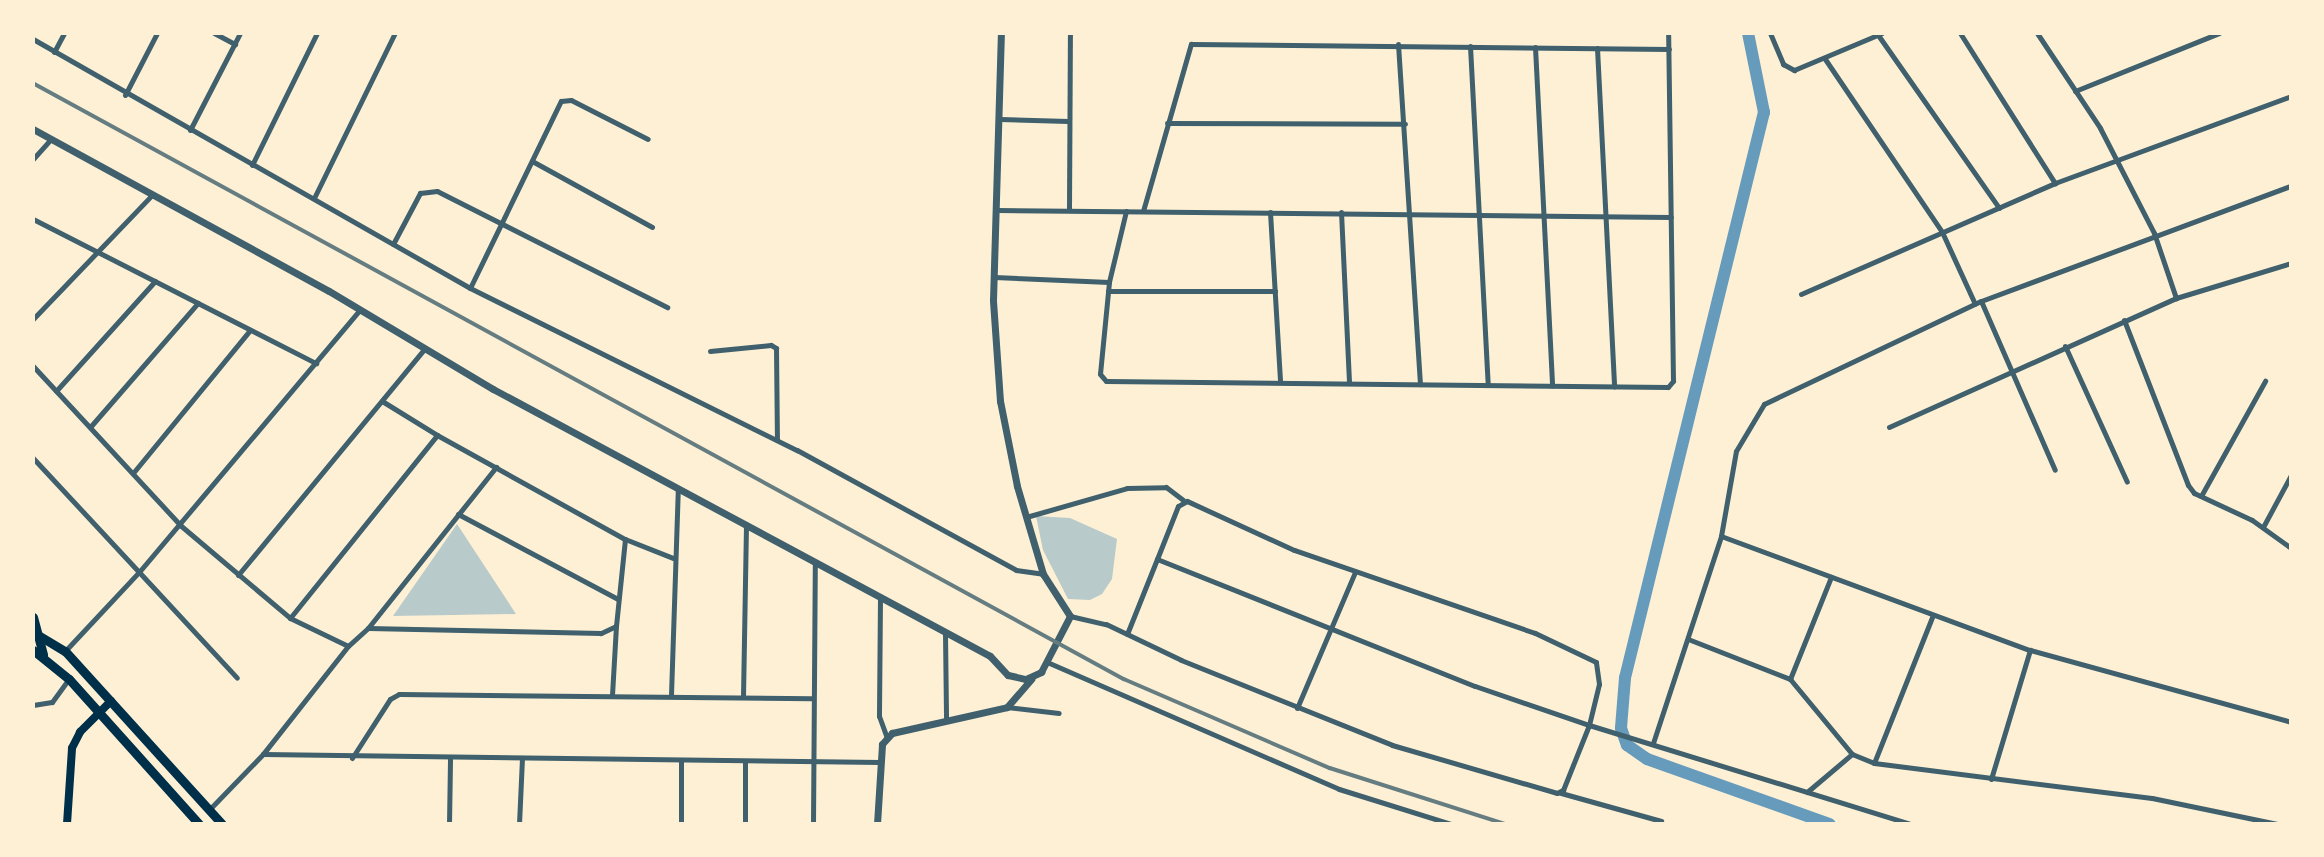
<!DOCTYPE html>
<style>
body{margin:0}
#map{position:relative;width:2324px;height:857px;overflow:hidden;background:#fdf0d5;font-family:Arial,sans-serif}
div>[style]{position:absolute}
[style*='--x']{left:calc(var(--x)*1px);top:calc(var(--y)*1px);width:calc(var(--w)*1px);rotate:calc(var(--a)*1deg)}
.green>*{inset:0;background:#b9caca}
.canal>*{height:12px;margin:-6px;padding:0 6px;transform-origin:6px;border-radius:6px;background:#669bbc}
.minor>*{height:5px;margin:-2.5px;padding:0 2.5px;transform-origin:2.5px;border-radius:2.5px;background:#3f606c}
.tertiary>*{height:7px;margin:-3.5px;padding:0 3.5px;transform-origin:3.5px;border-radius:3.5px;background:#3f606c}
.secondary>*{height:8px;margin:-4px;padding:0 4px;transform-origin:4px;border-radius:4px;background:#003049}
.primary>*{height:9px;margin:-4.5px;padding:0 4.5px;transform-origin:4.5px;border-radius:4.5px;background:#003049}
.rail>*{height:3.5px;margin:-1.75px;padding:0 1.75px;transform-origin:1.75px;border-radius:1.75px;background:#657d81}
span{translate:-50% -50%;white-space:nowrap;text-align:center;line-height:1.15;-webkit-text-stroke:5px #fdf0d5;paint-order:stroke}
.frame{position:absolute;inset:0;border:35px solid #fdf0d5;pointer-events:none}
</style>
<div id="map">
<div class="green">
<i style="clip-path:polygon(1036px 516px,1070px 518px,1117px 539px,1112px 579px,1102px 594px,1090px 600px,1068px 599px,1043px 550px)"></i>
<i style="clip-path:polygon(457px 524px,516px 614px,393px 616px)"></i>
</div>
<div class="canal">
<i style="--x:1748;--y:33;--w:81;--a:78.6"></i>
<i style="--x:1764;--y:112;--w:583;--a:103.8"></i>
<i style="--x:1625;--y:678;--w:50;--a:94.6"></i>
<i style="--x:1621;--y:728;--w:18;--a:71"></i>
<i style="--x:1627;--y:745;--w:24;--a:35"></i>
<i style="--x:1647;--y:759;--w:194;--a:19.6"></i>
</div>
<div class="minor">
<i style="--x:214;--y:33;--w:24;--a:28"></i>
<i style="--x:1770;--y:33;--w:34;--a:67"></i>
<i style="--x:1783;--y:64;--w:13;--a:29"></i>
<i style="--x:1794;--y:70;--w:95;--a:-22.8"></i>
<i style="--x:1960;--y:33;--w:178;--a:57.7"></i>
<i style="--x:2055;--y:183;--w:252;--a:-20.2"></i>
<i style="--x:2037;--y:33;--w:114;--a:56.4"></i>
<i style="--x:2100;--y:128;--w:118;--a:62.8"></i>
<i style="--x:2154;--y:233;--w:69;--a:71.3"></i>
<i style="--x:1878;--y:35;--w:211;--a:55"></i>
<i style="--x:33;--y:39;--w:503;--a:29.67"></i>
<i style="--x:470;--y:288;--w:365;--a:26.4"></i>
<i style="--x:797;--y:450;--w:250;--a:28.7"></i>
<i style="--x:1016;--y:570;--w:27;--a:8"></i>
<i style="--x:1398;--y:44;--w:341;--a:86.3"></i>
<i style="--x:1470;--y:46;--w:339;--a:87"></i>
<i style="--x:1535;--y:47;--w:339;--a:87.1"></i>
<i style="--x:1597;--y:48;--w:339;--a:87.1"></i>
<i style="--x:54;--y:52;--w:21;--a:-62"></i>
<i style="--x:1825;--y:59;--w:209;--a:55.9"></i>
<i style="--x:1942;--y:232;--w:79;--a:65.4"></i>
<i style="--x:2075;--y:91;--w:155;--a:-21.9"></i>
<i style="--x:125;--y:95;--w:70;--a:-62.7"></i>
<i style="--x:1000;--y:119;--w:68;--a:1.7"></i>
<i style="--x:1167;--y:123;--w:238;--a:0.2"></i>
<i style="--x:190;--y:130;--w:109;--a:-62.7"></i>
<i style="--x:33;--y:159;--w:27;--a:-48"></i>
<i style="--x:532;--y:161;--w:137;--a:28.8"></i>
<i style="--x:252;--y:165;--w:147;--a:-63.8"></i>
<i style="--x:314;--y:198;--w:184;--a:-63.9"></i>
<i style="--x:997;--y:210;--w:674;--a:0.6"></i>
<i style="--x:1069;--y:210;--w:177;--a:-89.7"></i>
<i style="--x:1126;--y:211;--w:73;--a:103.5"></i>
<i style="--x:1109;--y:282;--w:92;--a:95.6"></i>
<i style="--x:1100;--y:374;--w:9;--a:49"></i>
<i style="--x:1106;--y:381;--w:562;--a:0.61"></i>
<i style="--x:1668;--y:387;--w:8;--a:-50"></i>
<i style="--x:1673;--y:381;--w:348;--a:-90.8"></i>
<i style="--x:1143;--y:211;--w:174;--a:-74"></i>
<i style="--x:1191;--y:44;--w:478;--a:0.6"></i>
<i style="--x:1270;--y:212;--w:170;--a:86.6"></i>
<i style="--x:1341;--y:212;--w:171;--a:87.3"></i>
<i style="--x:33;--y:219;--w:318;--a:27"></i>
<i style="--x:393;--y:244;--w:58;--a:-62.1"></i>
<i style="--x:420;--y:193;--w:17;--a:-7"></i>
<i style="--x:437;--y:191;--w:258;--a:26.8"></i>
<i style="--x:994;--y:277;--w:115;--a:2.5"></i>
<i style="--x:470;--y:288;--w:208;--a:-64.1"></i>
<i style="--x:561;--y:101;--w:10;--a:-6"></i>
<i style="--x:571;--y:100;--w:86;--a:26.9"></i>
<i style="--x:1108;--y:291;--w:167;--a:0"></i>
<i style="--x:1801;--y:294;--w:277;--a:-23.6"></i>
<i style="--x:1981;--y:301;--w:184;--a:66.4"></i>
<i style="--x:33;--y:319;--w:172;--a:-46.2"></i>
<i style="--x:2124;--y:320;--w:177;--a:68.8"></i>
<i style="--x:2188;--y:485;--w:10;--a:53"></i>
<i style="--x:2194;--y:493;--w:64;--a:25"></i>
<i style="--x:2252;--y:520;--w:48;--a:35.7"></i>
<i style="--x:2065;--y:346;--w:149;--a:65.5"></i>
<i style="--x:710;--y:351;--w:61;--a:-5.6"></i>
<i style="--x:771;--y:345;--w:6;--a:31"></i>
<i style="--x:776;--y:348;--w:92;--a:89.4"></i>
<i style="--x:33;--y:366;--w:217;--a:47.2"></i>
<i style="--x:180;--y:525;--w:144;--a:40.2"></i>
<i style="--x:290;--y:618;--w:235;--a:-51.2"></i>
<i style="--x:437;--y:435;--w:215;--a:29"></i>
<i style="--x:625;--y:539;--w:87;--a:95.9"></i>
<i style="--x:616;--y:626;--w:17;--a:155"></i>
<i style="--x:601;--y:633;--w:233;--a:-178.8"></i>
<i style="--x:368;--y:628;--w:27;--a:138"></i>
<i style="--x:348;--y:646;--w:137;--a:128.2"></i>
<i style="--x:263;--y:754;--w:78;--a:134"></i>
<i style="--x:56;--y:391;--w:148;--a:-48"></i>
<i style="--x:382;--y:401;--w:65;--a:31.7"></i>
<i style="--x:91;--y:426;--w:163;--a:-49"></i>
<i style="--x:1889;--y:427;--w:315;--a:-24.2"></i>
<i style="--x:2176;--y:298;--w:120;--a:-16.9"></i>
<i style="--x:33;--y:458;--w:156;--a:47.1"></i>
<i style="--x:139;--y:572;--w:343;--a:-49.9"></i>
<i style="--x:133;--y:473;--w:185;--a:-50.7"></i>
<i style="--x:2201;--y:496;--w:132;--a:-60.9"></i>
<i style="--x:458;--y:514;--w:181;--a:28"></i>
<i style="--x:1026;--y:517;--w:105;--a:-16"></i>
<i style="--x:1127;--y:488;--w:39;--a:-1"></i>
<i style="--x:1166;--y:487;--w:21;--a:37"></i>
<i style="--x:2263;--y:527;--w:59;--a:-61.7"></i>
<i style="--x:1721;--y:536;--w:329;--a:20.3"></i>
<i style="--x:2030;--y:650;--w:271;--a:15.4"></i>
<i style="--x:625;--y:539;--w:52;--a:21.6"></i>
<i style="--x:238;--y:575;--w:294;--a:-50.5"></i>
<i style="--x:880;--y:598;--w:118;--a:90.5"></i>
<i style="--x:879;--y:716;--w:23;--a:70"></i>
<i style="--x:1070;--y:616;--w:37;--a:13"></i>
<i style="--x:1106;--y:624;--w:83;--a:25.6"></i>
<i style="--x:1181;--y:660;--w:227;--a:21.9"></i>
<i style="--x:1392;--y:745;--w:172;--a:16.2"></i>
<i style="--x:1557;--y:793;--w:7;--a:-27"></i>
<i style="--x:1563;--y:790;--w:70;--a:-68.2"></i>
<i style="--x:1589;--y:725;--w:336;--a:17.1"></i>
<i style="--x:290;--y:618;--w:64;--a:25.8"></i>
<i style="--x:368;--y:628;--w:206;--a:-51.5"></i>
<i style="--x:945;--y:633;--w:87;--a:89.3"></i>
<i style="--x:1127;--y:634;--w:81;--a:-68.2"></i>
<i style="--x:1157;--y:559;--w:342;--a:21.8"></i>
<i style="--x:1475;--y:686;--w:120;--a:18.9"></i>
<i style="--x:1589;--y:725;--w:42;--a:-76.3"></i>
<i style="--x:1599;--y:684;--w:22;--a:-98"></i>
<i style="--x:1596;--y:662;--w:68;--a:-154.6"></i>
<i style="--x:1535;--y:633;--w:255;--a:-161"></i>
<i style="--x:1294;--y:550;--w:118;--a:-155.4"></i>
<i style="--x:1187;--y:501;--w:10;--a:151"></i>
<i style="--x:1178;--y:506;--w:57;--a:111.6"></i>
<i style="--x:1688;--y:639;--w:110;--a:21.4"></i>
<i style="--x:1790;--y:679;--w:97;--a:50.4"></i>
<i style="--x:1852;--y:754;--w:24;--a:22"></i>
<i style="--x:1874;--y:763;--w:280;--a:7.2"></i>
<i style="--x:2152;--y:798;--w:128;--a:11.7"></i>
<i style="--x:65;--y:651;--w:108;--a:-46.9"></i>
<i style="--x:139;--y:572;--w:144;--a:47.2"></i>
<i style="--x:1047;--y:662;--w:318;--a:23.5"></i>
<i style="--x:1339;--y:789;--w:117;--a:17.4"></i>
<i style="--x:1790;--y:679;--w:110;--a:-68.1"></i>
<i style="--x:612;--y:695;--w:69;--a:-86.7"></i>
<i style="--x:671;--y:695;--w:207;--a:-88.1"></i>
<i style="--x:743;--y:697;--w:173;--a:-89"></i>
<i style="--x:33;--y:705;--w:19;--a:-9"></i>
<i style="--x:52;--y:702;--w:29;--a:-54"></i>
<i style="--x:1007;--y:707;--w:52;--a:6.6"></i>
<i style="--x:1297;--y:708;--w:148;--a:-66.9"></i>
<i style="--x:1653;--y:743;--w:218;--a:-71.8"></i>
<i style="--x:1721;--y:536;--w:86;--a:-80"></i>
<i style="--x:1736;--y:451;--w:55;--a:-59.2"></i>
<i style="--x:1764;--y:404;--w:240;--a:-25.4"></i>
<i style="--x:1981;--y:301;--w:331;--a:-20.4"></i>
<i style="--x:263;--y:754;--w:617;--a:0.74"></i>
<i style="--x:352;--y:758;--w:70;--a:-57.2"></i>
<i style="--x:390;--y:699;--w:10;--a:-29"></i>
<i style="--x:399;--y:694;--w:413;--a:0.6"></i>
<i style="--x:745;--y:762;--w:62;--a:90"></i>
<i style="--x:1874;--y:763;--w:159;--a:-68.3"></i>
<i style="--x:1991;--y:779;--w:135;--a:-73.2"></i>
<i style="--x:1807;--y:792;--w:59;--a:-40.2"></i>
<i style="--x:1561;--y:793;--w:104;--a:15.6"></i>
<i style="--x:449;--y:824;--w:66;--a:-89.1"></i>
<i style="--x:519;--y:824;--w:65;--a:-87.4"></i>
<i style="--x:681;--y:824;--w:63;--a:-90"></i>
<i style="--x:813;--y:824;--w:262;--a:-89.6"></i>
</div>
<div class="tertiary">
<i style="--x:33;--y:129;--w:337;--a:28.7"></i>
<i style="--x:329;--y:291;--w:191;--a:30.9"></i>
<i style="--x:493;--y:389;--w:564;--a:28.25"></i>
<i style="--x:990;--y:656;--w:26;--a:47"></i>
<i style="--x:1008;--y:675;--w:18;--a:13"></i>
<i style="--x:1026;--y:679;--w:17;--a:-25"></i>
<i style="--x:1041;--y:672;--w:63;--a:-62.6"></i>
<i style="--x:1070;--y:616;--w:50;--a:-122.7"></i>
<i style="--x:1043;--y:574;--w:92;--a:-106.5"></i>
<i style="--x:1017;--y:486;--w:87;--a:-101.3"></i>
<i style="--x:1000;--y:401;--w:101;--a:-94"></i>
<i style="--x:993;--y:300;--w:267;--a:-88.3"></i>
<i style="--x:877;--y:824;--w:80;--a:-86.4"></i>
<i style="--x:882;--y:744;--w:15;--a:-48"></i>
<i style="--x:892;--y:733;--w:118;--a:-12.7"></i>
<i style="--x:1007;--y:707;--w:37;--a:-49"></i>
</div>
<div class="secondary">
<i style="--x:67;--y:824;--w:76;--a:-86.2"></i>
<i style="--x:72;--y:748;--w:18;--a:-63"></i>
<i style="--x:80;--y:732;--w:44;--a:-45"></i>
</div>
<div class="primary">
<i style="--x:33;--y:617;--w:39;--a:75"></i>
<i style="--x:33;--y:632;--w:37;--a:31"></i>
<i style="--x:65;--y:651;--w:234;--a:47.8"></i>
<i style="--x:33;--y:650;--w:46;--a:38.9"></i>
<i style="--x:69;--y:679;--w:195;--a:48.1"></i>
</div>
<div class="rail">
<i style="--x:33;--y:83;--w:1243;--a:28.65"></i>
<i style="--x:1124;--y:679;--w:224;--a:23.4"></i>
<i style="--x:1330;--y:768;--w:184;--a:17.7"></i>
</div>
<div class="frame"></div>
</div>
